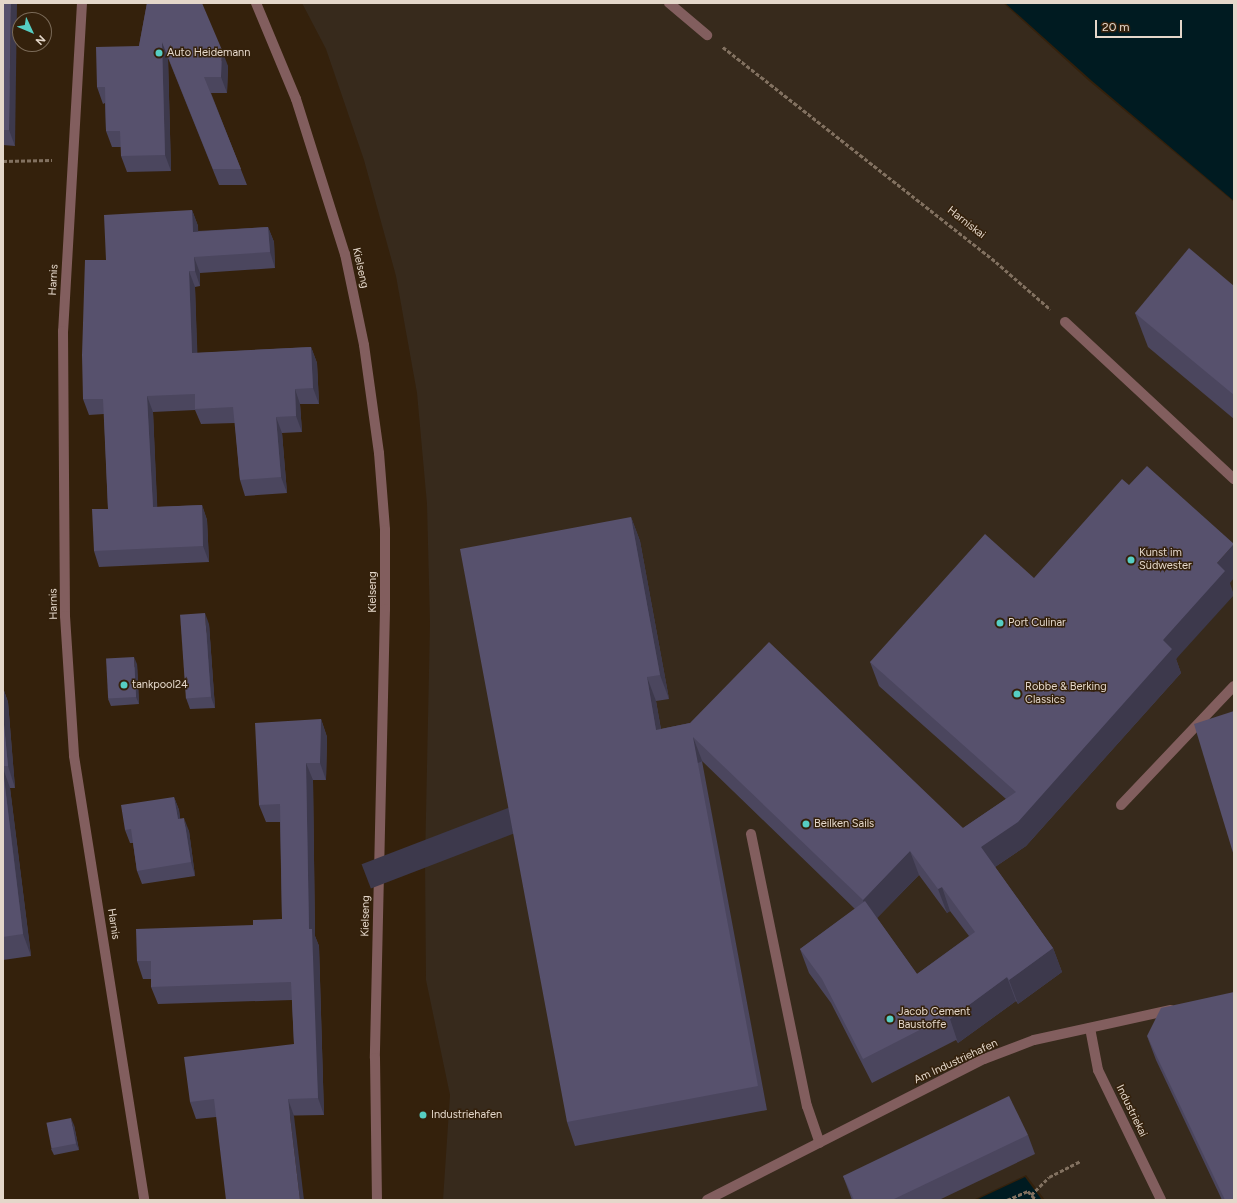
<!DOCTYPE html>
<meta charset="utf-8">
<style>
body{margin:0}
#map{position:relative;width:1237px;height:1203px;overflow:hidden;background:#34210c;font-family:Figtree,sans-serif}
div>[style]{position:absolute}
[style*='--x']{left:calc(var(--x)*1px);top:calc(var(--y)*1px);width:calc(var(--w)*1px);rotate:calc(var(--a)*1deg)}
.industrial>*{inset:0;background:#372a1c}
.water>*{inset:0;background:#001b21}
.path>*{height:2.5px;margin-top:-1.25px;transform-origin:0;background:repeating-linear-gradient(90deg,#827160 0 4px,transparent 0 6px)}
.minor>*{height:10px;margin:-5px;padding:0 5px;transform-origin:5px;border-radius:5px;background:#825e5e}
.wall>*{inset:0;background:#4b465e}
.shaded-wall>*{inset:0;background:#3d394c;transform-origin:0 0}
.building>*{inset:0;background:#57516d;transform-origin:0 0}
.dots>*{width:11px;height:11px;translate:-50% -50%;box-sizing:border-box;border:2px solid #34210c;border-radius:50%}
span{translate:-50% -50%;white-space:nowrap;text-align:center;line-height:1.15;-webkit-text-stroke:3px #34210c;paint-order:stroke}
.poi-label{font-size:11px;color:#e4d7ca}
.left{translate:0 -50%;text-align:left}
.street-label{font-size:11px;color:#e4d7ca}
.frame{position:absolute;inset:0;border:4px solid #e4d7ca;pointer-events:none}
.north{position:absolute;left:12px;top:12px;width:40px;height:40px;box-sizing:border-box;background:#34210c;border:1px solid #7a6a58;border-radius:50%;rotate:134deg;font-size:11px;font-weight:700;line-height:16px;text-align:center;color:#e4d7ca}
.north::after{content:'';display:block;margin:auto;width:14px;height:18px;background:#56cec3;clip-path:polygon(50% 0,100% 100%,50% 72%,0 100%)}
.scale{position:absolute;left:1095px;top:20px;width:87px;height:18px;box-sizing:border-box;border:2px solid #e4d7ca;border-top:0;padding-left:5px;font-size:12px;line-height:14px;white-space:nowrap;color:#e4d7ca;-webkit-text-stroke:3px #34210c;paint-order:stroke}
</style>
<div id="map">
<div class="industrial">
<i style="clip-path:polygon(302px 3px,1003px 3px,1089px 81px,1234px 202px,1234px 1200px,1045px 1200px,1026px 1175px,973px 1200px,443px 1200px,450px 1095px,426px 980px,425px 862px,430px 623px,427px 504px,417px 393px,396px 276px,364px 160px,326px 49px)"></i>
</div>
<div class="water">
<i style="clip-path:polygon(1005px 3px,1234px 3px,1234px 201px,1092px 81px)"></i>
<i style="clip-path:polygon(1025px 1177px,1042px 1200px,976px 1200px)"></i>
</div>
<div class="path">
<i style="--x:723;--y:47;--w:347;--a:38.2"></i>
<i style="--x:996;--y:262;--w:72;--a:41"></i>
<i style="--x:3;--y:161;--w:49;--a:-1.2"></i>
<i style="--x:1031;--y:1195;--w:25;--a:-45"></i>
<i style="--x:1049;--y:1177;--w:35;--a:-27"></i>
<i style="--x:1007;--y:1200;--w:23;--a:-23"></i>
<i style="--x:1028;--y:1191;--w:12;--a:48"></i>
</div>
<div class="minor">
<i style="--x:82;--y:3;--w:329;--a:93.3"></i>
<i style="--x:63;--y:331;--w:285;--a:89.6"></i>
<i style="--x:65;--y:616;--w:140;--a:86.3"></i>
<i style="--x:74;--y:756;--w:449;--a:81"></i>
<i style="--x:256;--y:3;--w:104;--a:67.4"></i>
<i style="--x:296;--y:99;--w:163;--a:72.5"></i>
<i style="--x:345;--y:254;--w:93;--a:78.2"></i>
<i style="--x:364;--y:345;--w:109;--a:82.1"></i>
<i style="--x:379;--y:453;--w:77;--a:85.5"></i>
<i style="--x:385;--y:530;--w:79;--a:90"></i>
<i style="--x:385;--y:609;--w:449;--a:91.3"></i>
<i style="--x:375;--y:1058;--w:142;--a:89.2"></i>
<i style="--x:669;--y:3;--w:50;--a:40.1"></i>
<i style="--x:1065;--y:322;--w:231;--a:42.9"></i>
<i style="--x:1121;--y:805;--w:164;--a:-46.5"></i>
<i style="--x:751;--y:834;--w:278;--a:78.4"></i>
<i style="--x:807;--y:1106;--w:39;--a:71"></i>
<i style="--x:1090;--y:1028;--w:43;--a:79.2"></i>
<i style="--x:1098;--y:1070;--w:144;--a:64.1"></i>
<i style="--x:707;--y:1200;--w:311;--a:-27"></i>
<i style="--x:984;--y:1059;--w:53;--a:-20.8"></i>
<i style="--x:1034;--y:1040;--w:140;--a:-12.4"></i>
</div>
<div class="wall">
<i style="clip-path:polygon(3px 3px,15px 146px,3px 145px)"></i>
<i style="clip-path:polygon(147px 3px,228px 66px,227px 93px,211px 93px,247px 185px,219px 185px,168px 58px,171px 171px,127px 172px,121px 156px,121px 147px,112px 147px,106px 131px,105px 103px,103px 104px,97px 87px,139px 46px)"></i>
<i style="clip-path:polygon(192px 210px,198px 226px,198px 231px,268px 227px,274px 242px,275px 268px,200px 273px,200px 286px,195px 287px,197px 353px,311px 347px,317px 363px,319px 404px,300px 404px,302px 432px,282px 433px,287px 493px,245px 496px,240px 480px,235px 423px,201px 424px,195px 410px,153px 412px,157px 507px,202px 505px,207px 520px,209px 562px,99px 567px,94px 551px,108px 509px,104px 414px,89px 415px,83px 399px,106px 260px)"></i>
<i style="clip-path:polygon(1234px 286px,1234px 419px,1148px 347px,1135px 313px)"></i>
<i style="clip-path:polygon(evenodd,631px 517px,640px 541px,669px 699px,656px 701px,661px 729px,690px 723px,963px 828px,1006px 799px,879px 686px,870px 662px,1034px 578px,1230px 583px,1176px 659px,1181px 673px,1026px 846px,995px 867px,1053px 948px,1062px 972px,1018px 1004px,1016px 1001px,958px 1043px,956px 1040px,872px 1083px,831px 1003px,809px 973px,800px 949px,855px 909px,702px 761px,767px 1110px,575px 1146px,567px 1122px,631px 517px,919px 875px,947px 913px,950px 911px,969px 936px,917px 974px,877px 918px,919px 875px)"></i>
<i style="clip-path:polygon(209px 624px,215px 708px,190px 709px,186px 698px)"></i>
<i style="clip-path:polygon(137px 664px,139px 704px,111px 706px,108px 699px)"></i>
<i style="clip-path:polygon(3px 688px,8px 702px,15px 788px,10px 788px,31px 956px,3px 960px)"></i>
<i style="clip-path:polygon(321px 719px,327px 737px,326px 780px,313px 780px,315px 936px,319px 946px,324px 1115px,216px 1117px,196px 1119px,190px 1102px,294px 1044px,292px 1000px,158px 1004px,151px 987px,151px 979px,143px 979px,137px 961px,253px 925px,282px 919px,280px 822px,266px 822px,259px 805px)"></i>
<i style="clip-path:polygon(174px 797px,179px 810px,180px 819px,189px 831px,195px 876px,142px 884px,137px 871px,133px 843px,130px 843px,125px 830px)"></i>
<i style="clip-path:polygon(1147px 1036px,1234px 1200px,1222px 1200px,1156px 1060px)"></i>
<i style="clip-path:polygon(74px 1125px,79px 1150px,54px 1155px,51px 1149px)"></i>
<i style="clip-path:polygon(1028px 1135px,1035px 1154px,939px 1200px,852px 1200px,843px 1176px)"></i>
</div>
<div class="shaded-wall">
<i style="clip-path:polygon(11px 3px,17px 3px,15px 146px,9px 130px)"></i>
<i style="clip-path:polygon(162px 42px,168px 58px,171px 171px,165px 155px)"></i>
<i style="clip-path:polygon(222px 50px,228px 66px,227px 93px,221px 77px)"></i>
<i style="clip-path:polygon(192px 210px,198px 226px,199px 247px,193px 232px)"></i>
<i style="clip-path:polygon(268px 227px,274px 242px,275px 268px,270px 252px)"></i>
<i style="clip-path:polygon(194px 257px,200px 273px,200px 286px,195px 271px)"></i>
<i style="clip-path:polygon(189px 271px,195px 287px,198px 369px,192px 353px)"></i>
<i style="clip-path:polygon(311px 347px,317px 363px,319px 404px,313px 388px)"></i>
<i style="clip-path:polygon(295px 389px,300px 404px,302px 432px,296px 416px)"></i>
<i style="clip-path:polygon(147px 396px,153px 412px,158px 522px,153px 507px)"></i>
<i style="clip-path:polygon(276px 417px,282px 433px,287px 493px,281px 477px)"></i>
<i style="clip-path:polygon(202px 505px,207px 520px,209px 562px,203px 546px)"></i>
<i style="clip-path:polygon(631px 517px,640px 541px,669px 699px,660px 675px)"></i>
<i style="clip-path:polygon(1234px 544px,1234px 578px,1230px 583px,1234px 595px,1176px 659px,1181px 673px,1026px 846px,989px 871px,981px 847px,1163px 640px,1217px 563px)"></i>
<i style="clip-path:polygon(205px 613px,209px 624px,215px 708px,211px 697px)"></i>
<i style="clip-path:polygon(134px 657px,137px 664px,139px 704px,136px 697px)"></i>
<i style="clip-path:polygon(647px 677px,656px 701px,665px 754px,656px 730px)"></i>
<i style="clip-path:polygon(3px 688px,8px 702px,15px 788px,8px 766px,3px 714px)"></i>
<i style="clip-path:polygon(321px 719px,327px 737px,326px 780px,320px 763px)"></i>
<i style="left:693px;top:737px;width:26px;height:355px;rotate:69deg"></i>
<i style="clip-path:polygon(306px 763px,313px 780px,315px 936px,319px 946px,324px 1115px,318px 1098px,309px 929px)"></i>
<i style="clip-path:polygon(3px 768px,10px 788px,31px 956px,23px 934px)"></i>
<i style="clip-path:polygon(174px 797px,179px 810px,182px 832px,178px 819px)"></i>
<i style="clip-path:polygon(184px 818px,189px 831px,195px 876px,191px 862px)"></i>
<i style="clip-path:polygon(910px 851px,919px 875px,871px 924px,863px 900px)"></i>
<i style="clip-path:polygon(942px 887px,950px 911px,947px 913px,938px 889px)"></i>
<i style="clip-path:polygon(1053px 948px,1062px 972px,1018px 1004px,1009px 980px)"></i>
<i style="clip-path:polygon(1007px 977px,1016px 1001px,958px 1043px,950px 1019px)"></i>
<i style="clip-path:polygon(288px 1099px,294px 1116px,304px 1200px,300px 1200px)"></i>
<i style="clip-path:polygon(71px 1118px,74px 1125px,79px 1150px,76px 1144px)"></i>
</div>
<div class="building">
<i style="clip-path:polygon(3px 3px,11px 3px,9px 130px,3px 130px)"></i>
<i style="clip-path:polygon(147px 3px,202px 3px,222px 50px,221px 77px,204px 77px,241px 169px,213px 169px,162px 42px,165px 155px,121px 156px,120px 131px,106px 131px,105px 87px,97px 87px,96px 47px,139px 46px)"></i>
<i style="clip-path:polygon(192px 210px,193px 232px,268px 227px,270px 252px,194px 257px,195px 271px,189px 271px,192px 353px,311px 347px,313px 388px,295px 389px,296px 416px,276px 417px,281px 477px,240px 480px,233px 407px,195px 409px,195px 394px,147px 396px,153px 507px,202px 505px,203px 546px,94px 551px,92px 509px,108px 509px,103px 399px,83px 399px,82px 355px,85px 260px,106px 260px,104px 215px)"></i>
<i style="clip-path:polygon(1189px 248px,1234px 286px,1234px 395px,1135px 313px)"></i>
<i style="clip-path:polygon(1147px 466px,1234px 544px,1217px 563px,1225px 571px,1163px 640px,1172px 649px,1018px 822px,981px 847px,1053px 948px,1009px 980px,1007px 977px,950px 1019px,947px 1016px,863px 1059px,822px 979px,800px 949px,865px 901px,917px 974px,975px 932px,942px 887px,938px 889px,910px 851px,863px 900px,693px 737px,758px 1086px,567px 1122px,460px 549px,631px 517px,660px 675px,647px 677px,656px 730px,690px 723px,769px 642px,963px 828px,1016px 792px,870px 662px,985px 534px,1034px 578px,1122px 479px,1129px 485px)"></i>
<i style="left:205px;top:613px;width:84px;height:25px;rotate:86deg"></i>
<i style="left:134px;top:657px;width:40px;height:28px;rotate:87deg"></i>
<i style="clip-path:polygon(1234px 711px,1234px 856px,1194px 724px)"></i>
<i style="clip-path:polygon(3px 714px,8px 766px,3px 766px)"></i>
<i style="clip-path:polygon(321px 719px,320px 763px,306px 763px,309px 929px,312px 929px,318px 1098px,288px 1099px,300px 1200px,226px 1200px,214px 1099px,190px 1102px,184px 1057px,294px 1044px,291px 982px,151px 987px,151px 961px,137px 961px,136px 929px,253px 925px,253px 920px,282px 919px,280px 804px,259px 805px,255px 723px)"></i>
<i style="clip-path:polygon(3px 771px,23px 934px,3px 937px)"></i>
<i style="clip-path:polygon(174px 797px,178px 819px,184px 818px,191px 862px,137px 871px,131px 829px,125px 830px,121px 805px)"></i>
<i style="clip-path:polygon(1234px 992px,1234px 1200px,1225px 1200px,1147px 1036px,1161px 1008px)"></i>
<i style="clip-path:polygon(1009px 1096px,1028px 1135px,892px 1200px,854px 1200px,843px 1176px)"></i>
<i style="left:71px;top:1118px;width:26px;height:25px;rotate:79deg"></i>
</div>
<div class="dots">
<i style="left:159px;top:53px;background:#56cec3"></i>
<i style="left:1131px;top:560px;background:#56cec3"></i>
<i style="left:1000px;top:623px;background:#56cec3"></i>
<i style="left:124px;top:685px;background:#56cec3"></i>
<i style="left:1017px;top:694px;background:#56cec3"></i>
<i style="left:806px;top:824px;background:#56cec3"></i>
<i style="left:890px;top:1019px;background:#56cec3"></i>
<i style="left:423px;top:1115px;background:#56cec3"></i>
</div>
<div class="poi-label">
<span class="left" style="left:167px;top:53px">Auto Heidemann</span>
<span class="left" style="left:1139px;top:560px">Kunst im<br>Südwester</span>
<span class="left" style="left:1008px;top:623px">Port Culinar</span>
<span class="left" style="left:132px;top:685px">tankpool24</span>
<span class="left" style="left:1025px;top:694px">Robbe &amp; Berking<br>Classics</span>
<span class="left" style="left:814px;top:824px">Beilken Sails</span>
<span class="left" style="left:898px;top:1019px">Jacob Cement<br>Baustoffe</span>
<span class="left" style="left:431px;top:1115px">Industriehafen</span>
</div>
<div class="street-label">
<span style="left:966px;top:223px;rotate:38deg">Harniskai</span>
<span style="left:360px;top:268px;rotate:77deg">Kielseng</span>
<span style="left:54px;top:280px;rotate:-87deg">Harnis</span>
<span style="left:373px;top:592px;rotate:-90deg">Kielseng</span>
<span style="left:54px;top:604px;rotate:-91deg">Harnis</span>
<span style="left:366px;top:916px;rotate:-89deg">Kielseng</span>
<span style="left:113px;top:924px;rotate:81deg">Harnis</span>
<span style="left:956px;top:1062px;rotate:-25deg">Am Industriehafen</span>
<span style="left:1131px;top:1111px;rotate:64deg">Industriekai</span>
</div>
<div class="frame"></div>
<div class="north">N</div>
<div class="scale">20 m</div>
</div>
